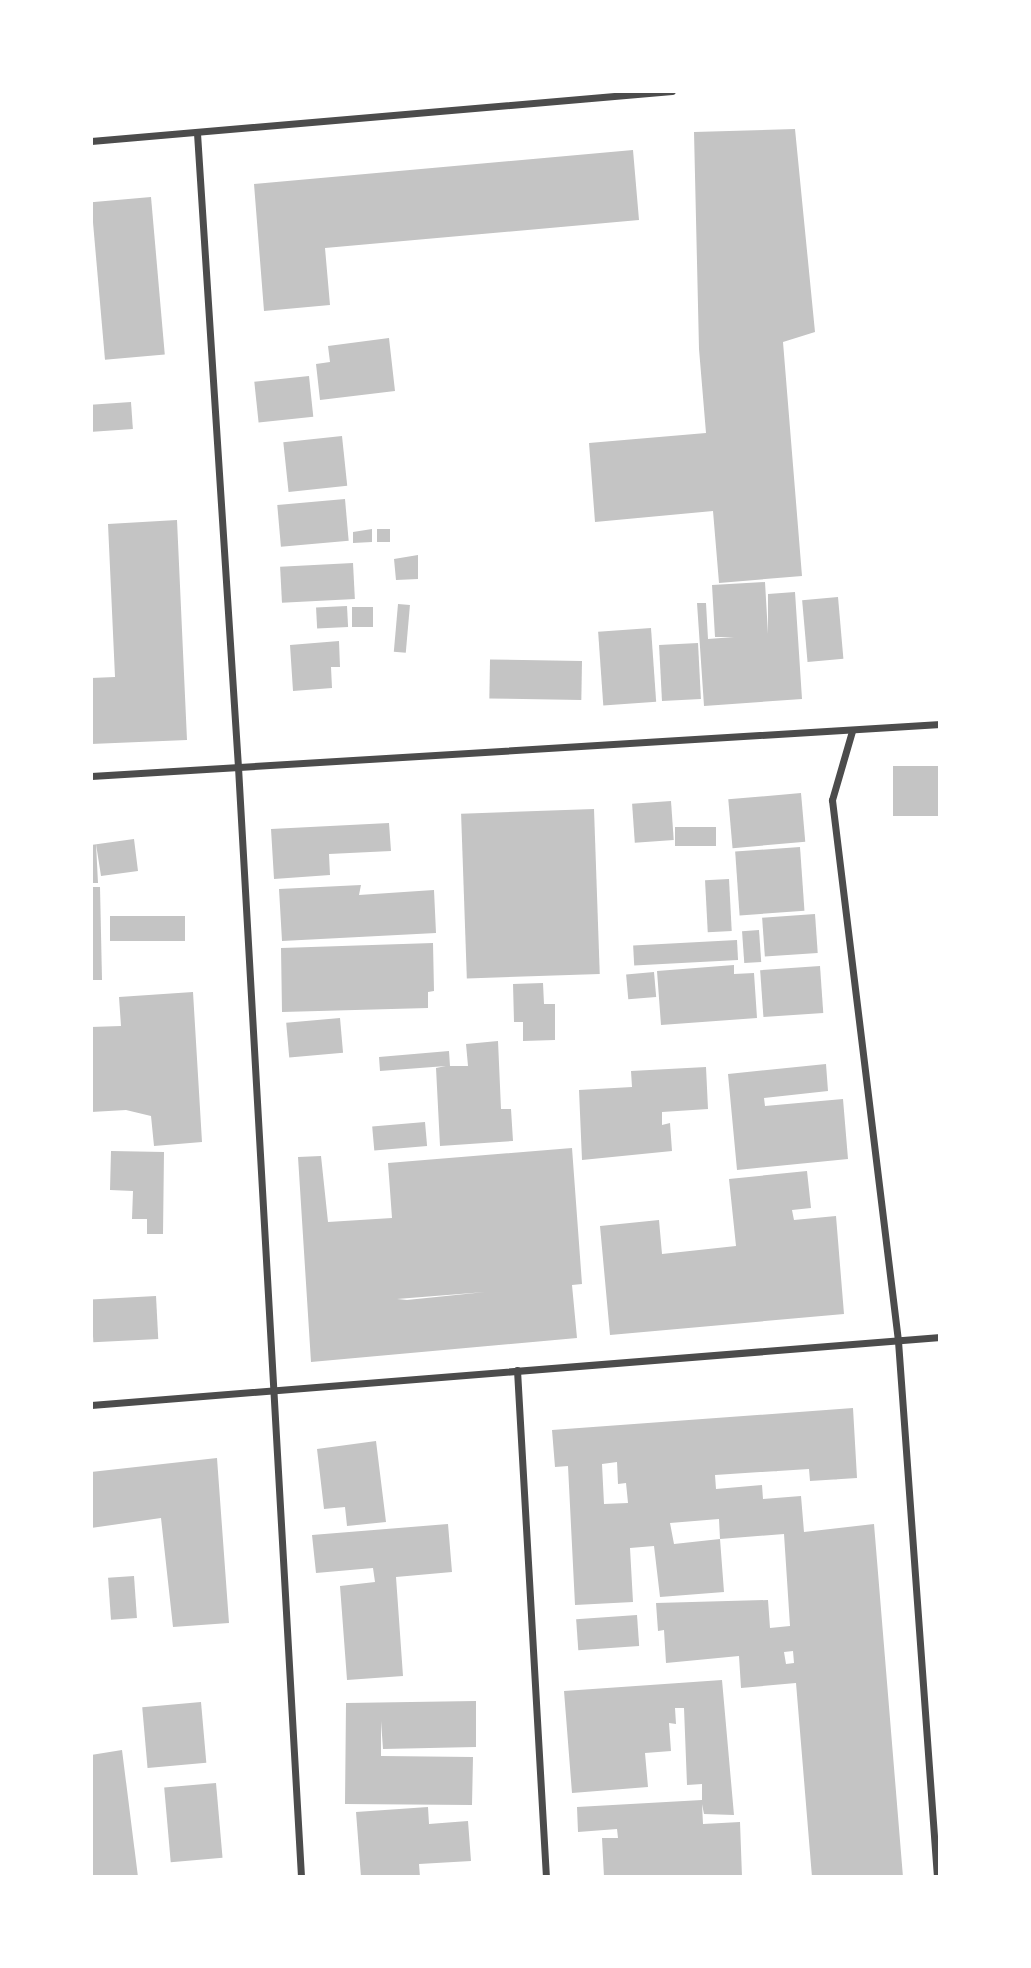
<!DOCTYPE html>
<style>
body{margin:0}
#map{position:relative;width:1031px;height:1968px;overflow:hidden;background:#fff;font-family:"Playfair Display",serif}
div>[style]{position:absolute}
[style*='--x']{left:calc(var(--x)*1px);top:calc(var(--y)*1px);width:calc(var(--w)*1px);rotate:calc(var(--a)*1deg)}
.building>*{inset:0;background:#c4c4c4;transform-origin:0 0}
.minor>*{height:7px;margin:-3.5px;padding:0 3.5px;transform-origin:3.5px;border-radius:3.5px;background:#4c4c4c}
span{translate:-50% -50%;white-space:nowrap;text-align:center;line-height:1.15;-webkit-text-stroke:7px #fff;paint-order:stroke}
.frame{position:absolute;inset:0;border:93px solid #fff;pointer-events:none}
</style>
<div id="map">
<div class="building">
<i style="clip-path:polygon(795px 129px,815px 332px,783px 342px,802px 576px,719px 583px,713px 511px,595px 522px,589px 443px,706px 433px,699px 349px,694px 132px)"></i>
<i style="clip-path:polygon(633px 150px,639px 220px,325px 248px,330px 305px,264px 311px,254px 184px)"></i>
<i style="left:151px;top:197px;width:158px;height:60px;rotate:85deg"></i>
<i style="clip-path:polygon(389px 338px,395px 391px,320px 400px,316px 364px,330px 362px,328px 346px)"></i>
<i style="left:309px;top:376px;width:41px;height:55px;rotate:84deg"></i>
<i style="left:131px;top:402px;width:27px;height:40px;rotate:86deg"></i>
<i style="left:342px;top:436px;width:50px;height:59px;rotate:84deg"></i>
<i style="left:345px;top:499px;width:42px;height:68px;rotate:85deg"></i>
<i style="clip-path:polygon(177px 520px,187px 740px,91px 744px,91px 678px,115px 677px,108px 524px)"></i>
<i style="clip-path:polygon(372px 529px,372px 542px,353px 543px,353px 532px)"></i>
<i style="left:377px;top:529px;width:13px;height:13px"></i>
<i style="clip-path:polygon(418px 555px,418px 579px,396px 580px,394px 559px)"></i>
<i style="left:353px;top:563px;width:36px;height:73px;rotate:87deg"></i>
<i style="clip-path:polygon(765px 582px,768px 634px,768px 594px,795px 592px,802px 699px,704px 706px,697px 603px,706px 603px,708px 639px,734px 637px,715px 637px,712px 585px)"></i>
<i style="left:838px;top:597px;width:62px;height:36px;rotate:85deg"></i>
<i style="left:398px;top:604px;width:12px;height:48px;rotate:5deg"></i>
<i style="left:347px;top:606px;width:21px;height:31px;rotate:87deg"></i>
<i style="left:373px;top:607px;width:20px;height:21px;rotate:90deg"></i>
<i style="left:651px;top:628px;width:74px;height:53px;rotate:86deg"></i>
<i style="clip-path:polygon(339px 641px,340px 667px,331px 667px,332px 688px,293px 691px,290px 645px)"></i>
<i style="left:698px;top:643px;width:56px;height:39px;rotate:87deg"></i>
<i style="left:582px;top:661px;width:39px;height:92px;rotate:91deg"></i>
<i style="left:940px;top:766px;width:50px;height:47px;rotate:90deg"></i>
<i style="left:801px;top:793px;width:49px;height:73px;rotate:85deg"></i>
<i style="left:671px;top:801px;width:39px;height:39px;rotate:86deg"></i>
<i style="left:594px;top:809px;width:165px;height:133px;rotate:88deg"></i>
<i style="clip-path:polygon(389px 823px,391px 851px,329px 854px,330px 875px,274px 879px,271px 829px)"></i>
<i style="left:716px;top:827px;width:19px;height:41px;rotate:90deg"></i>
<i style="clip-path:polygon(134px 839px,138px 871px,101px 876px,96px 844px,98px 883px,91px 883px,91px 845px)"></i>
<i style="left:800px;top:847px;width:64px;height:65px;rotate:86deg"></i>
<i style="left:729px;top:879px;width:52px;height:24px;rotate:87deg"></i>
<i style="clip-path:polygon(361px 885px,359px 895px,434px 890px,436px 933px,282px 941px,279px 889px)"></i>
<i style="clip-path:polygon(91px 887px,100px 887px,102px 980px,91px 980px)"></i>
<i style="left:815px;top:914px;width:39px;height:53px;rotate:86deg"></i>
<i style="left:185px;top:916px;width:25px;height:75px;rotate:90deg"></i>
<i style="left:759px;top:930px;width:32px;height:17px;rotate:86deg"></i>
<i style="left:737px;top:940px;width:20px;height:104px;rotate:87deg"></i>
<i style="clip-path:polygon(433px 943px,434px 991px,428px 992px,428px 1008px,282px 1012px,281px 948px)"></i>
<i style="clip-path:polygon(734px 965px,734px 974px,754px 973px,757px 1018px,661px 1025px,657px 971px)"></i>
<i style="left:820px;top:966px;width:47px;height:60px;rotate:86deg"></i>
<i style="left:654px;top:972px;width:25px;height:28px;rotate:85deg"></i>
<i style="clip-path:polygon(543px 983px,544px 1004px,555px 1004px,555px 1040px,523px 1041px,523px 1022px,514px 1022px,513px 984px)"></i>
<i style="clip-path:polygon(193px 992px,202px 1142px,154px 1146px,151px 1116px,126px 1110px,91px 1112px,91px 1027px,121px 1026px,119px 997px)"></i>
<i style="left:340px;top:1018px;width:35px;height:54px;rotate:85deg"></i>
<i style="clip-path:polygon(498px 1041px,501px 1109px,511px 1109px,513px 1141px,440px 1146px,436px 1068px,446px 1066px,380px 1071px,379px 1057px,449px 1051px,450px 1066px,468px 1066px,466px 1044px)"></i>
<i style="clip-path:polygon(826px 1064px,828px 1091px,764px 1098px,765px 1106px,843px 1099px,848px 1159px,737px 1170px,728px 1074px)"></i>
<i style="clip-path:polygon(706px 1067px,708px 1109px,662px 1112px,662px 1125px,670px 1123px,672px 1151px,582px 1160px,579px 1090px,632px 1087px,631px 1071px)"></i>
<i style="left:425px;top:1122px;width:24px;height:53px;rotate:85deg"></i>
<i style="clip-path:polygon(evenodd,572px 1148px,582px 1284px,572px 1285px,577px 1338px,311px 1362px,298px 1157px,321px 1156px,328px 1222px,392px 1218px,388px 1163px,572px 1148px,485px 1292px,407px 1300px,397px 1299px,485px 1292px)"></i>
<i style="clip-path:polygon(111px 1151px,164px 1152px,163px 1234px,147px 1234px,147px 1219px,132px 1219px,133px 1191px,110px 1190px)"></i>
<i style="clip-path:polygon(807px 1171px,811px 1208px,792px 1210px,794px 1220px,836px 1216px,844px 1314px,610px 1335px,600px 1226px,659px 1220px,662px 1254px,736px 1246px,729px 1179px)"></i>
<i style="left:156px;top:1296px;width:43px;height:65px;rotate:87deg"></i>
<i style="clip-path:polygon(evenodd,853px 1408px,857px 1478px,810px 1481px,809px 1469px,715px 1475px,716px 1489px,762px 1485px,763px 1499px,801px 1496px,804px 1532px,874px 1524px,903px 1877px,812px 1877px,796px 1683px,741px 1688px,739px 1656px,666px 1663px,664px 1630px,658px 1631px,656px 1603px,768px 1600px,770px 1628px,790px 1626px,784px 1534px,720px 1539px,724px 1592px,660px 1597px,654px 1546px,630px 1548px,633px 1602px,575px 1605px,568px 1466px,555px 1467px,552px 1430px,853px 1408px,617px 1462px,618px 1484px,626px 1483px,628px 1503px,604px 1504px,602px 1464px,617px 1462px,853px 1408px,719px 1519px,720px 1539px,674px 1544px,670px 1523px,719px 1519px,853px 1408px,793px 1651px,794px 1663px,786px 1664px,784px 1652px,793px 1651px)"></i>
<i style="clip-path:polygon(376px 1441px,386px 1522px,347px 1526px,345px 1507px,324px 1509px,317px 1449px)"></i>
<i style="clip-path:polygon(217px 1458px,229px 1623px,173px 1627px,161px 1518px,91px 1528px,91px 1472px)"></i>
<i style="clip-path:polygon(448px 1524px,452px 1572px,396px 1577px,403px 1676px,347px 1680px,340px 1586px,375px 1582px,373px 1568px,316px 1573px,312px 1535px)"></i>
<i style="left:134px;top:1576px;width:42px;height:26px;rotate:86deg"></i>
<i style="left:637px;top:1615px;width:31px;height:61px;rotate:86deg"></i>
<i style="clip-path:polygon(722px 1680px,734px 1815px,704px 1814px,702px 1804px,703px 1824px,740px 1822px,742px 1877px,604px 1877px,602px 1838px,618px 1838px,617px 1829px,578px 1832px,577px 1807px,702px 1800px,702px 1784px,687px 1785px,684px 1708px,675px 1708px,676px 1724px,669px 1723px,671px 1751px,645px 1753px,648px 1787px,572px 1793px,564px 1691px)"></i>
<i style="clip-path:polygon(476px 1701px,476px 1747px,383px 1749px,381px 1721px,381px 1756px,473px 1757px,472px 1805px,345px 1804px,346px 1703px)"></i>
<i style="left:201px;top:1702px;width:61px;height:59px;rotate:85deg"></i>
<i style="clip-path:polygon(122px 1750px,138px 1877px,91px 1877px,91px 1755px)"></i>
<i style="left:216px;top:1783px;width:75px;height:52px;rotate:85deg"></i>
<i style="clip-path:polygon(428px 1807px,429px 1824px,468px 1821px,471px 1861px,419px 1864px,420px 1877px,361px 1877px,356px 1812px)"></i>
</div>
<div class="minor">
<i style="--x:197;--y:133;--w:635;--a:86.3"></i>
<i style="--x:238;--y:767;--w:1112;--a:86.75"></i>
<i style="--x:91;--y:141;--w:583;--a:-4.92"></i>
<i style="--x:852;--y:731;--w:72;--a:106.2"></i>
<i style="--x:832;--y:800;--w:545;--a:83.04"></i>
<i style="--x:898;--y:1341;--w:537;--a:85.84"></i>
<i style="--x:91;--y:776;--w:851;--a:-3.5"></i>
<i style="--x:517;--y:1370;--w:508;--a:86.73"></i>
<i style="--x:91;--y:1405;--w:852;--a:-4.58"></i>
</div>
<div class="frame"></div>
</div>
